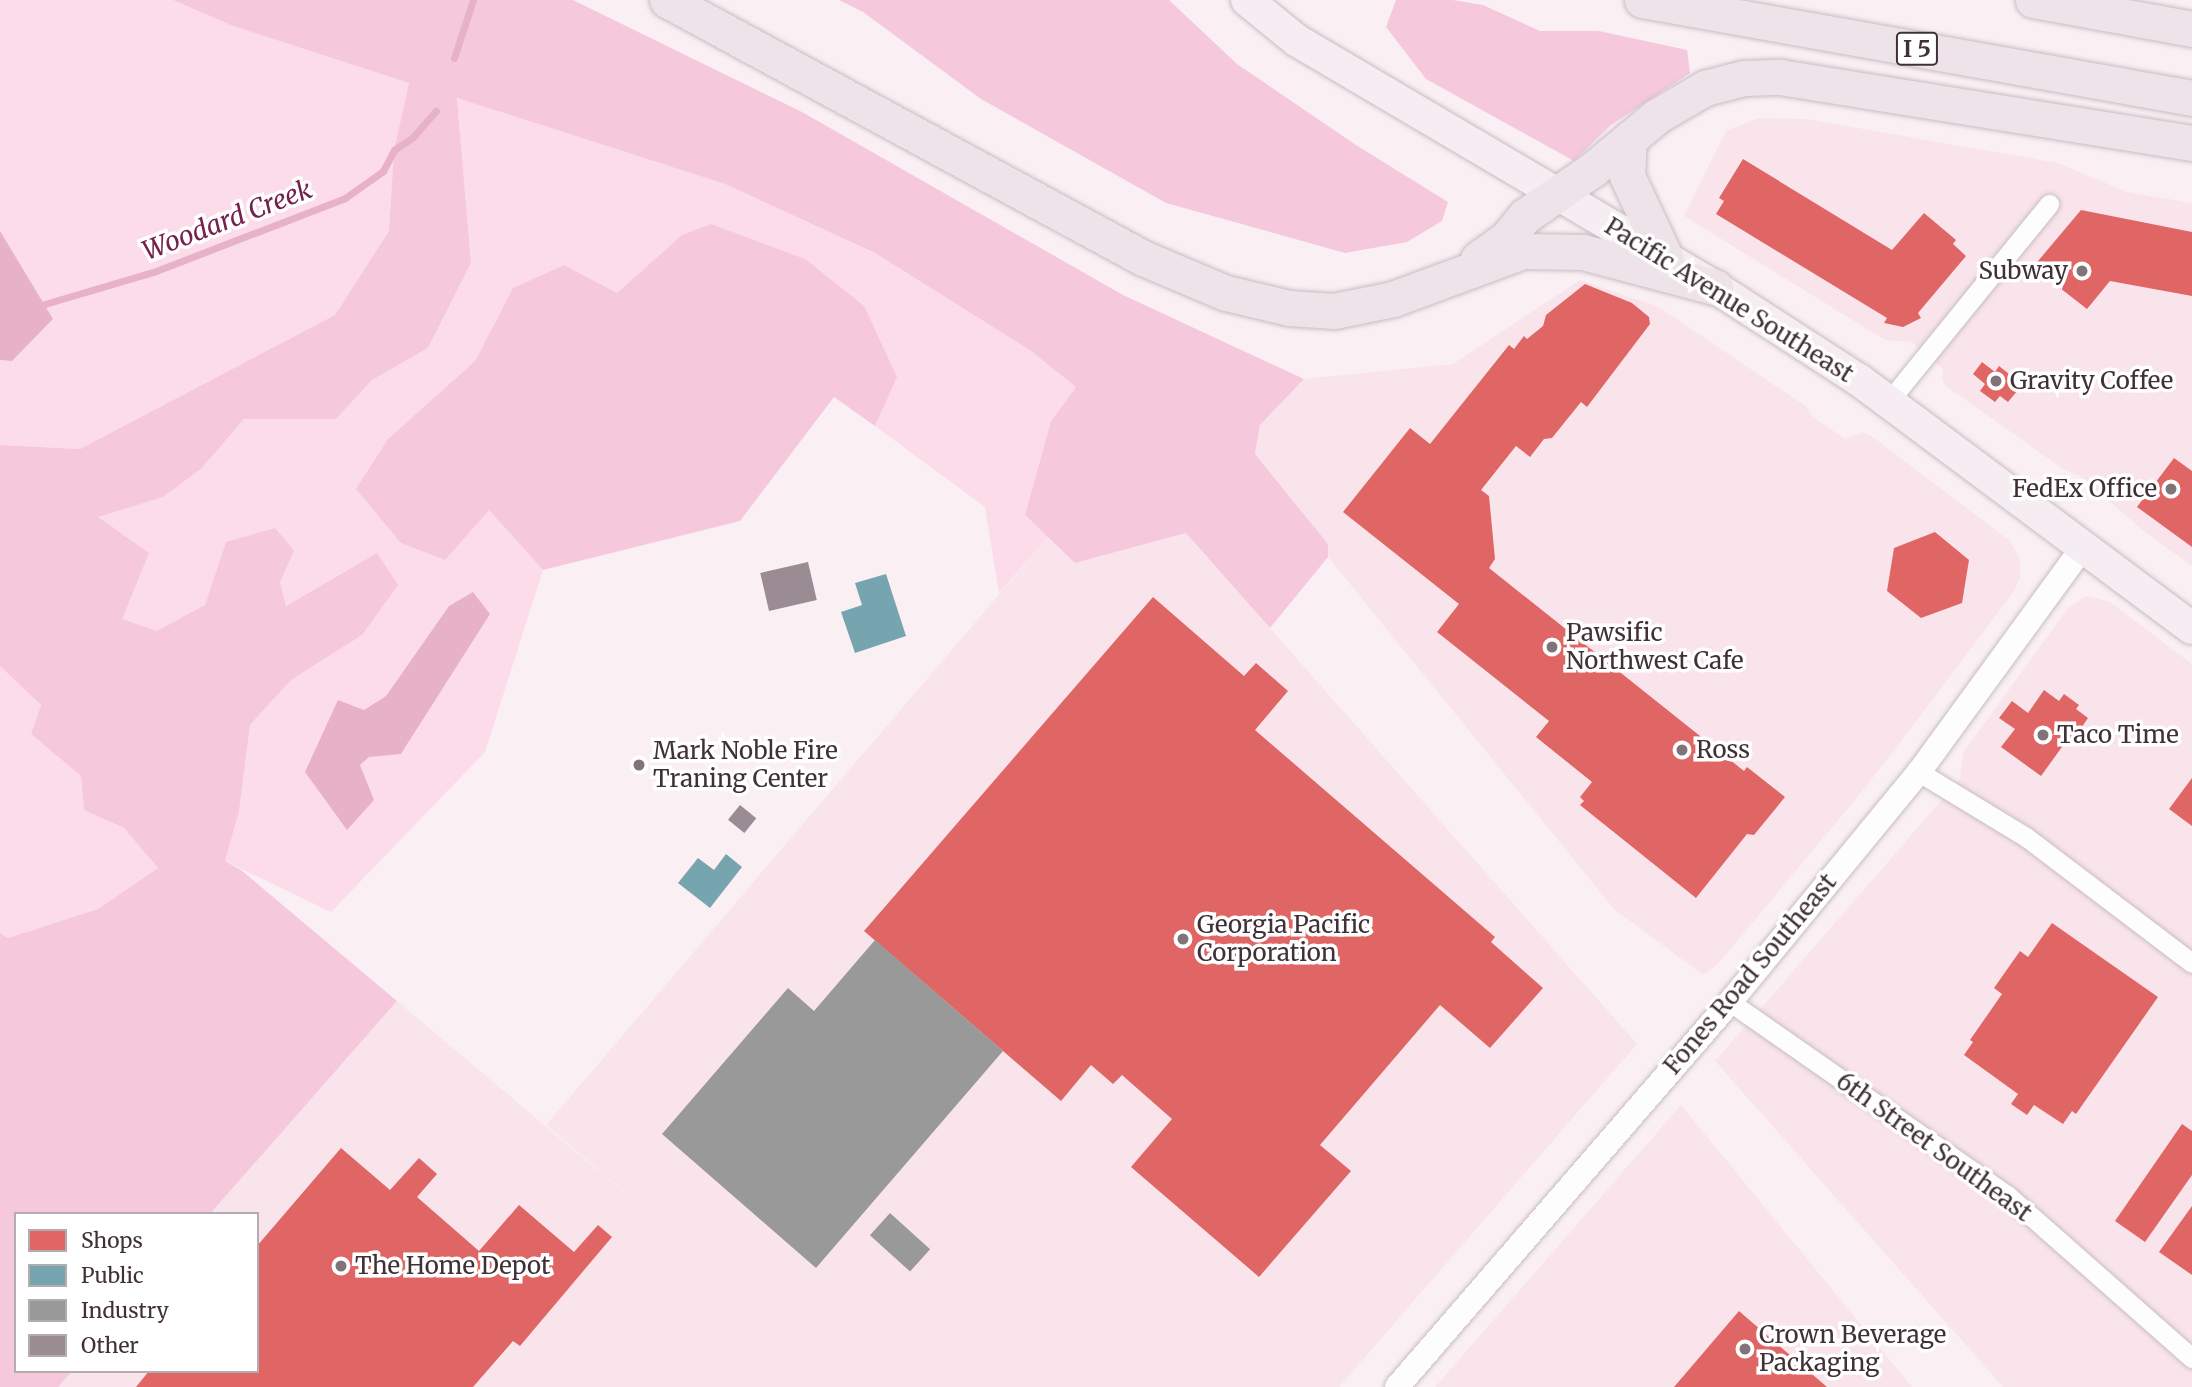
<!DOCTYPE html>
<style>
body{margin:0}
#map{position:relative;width:2192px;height:1387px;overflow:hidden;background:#faf0f4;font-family:Merriweather,serif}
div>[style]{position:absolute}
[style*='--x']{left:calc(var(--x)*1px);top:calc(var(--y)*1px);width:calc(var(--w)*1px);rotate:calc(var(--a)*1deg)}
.built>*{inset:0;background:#f9e4ec}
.green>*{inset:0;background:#fbdce8}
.forest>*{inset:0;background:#f6c8dc}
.water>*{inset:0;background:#e7b1c8}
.shops>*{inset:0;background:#e06666}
.public>*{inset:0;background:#76a5af}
.industry>*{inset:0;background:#999;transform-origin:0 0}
.stream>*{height:7px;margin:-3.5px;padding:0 3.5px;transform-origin:3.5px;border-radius:3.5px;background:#e7b1c8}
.building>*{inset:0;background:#9b8b93;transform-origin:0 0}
.roads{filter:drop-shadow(0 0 2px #c8bdc1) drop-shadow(0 0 2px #c8bdc1)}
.minor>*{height:19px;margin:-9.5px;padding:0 9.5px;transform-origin:9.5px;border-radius:9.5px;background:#fefdfd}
.tertiary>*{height:24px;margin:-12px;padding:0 12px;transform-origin:12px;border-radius:12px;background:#fefdfd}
.primary>*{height:32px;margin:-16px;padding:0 16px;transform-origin:16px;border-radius:16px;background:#f5edf1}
.motorway>*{height:35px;margin:-17.5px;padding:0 17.5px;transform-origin:17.5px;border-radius:17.5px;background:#eee3e8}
.dots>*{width:19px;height:19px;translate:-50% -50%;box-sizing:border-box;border:4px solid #fff;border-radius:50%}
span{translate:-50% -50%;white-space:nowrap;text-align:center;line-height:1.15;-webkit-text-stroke:7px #fff;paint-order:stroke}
.shield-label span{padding:2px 5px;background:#fff;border:2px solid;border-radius:5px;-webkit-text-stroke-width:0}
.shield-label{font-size:23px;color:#403137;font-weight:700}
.poi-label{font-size:24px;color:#403137}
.right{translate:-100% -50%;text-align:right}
.left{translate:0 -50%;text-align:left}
.street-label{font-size:24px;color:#403137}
.water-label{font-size:26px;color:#75204d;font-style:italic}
.legend{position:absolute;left:14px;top:1212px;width:245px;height:161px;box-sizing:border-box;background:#fff;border:2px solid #b3adaf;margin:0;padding:9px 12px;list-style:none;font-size:21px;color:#403137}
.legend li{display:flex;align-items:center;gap:14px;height:35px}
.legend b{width:35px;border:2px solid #b3adaf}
</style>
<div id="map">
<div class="built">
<i style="clip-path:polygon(1758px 118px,1806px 119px,2058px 163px,2127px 192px,2192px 203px,2192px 566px,2145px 532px,2080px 476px,2063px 469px,1946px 386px,1942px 380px,1943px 369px,1911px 342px,1885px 340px,1684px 216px,1726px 131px)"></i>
<i style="clip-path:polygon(1580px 280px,1659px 307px,1807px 407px,1812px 416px,1845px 439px,1863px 432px,1873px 437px,2010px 541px,2020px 559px,2020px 578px,2014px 591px,1943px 686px,1865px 788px,1717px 965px,1703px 975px,1614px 909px,1328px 557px,1328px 544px,1255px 454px,1260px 425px,1304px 379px,1453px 364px)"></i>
<i style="clip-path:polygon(1186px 533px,1637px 1044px,1339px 1387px,58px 1387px,72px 1371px,257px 1371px,257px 1214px,210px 1214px,397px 1001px,675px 1235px,546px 1125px,1048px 537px,1075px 563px)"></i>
<i style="clip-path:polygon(2086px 596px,2110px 602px,2192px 664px,2192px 1387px,2003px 1387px,1715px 1061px,1960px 779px,1963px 753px,2068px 608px)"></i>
<i style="clip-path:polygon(1681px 1105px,1912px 1387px,1435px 1387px)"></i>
</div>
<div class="green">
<i style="clip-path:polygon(0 0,173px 0,233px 26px,409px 83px,394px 150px,389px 231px,335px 315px,80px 449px,0 445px,0 360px,12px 361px,53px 319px,0 231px)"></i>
<i style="clip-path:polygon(evenodd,457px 98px,725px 184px,875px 253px,1031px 351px,1076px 387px,1051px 421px,1025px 515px,1048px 537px,999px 593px,985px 507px,875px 426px,897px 376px,682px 235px,617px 293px,564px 265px,513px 288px,475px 361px,388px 439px,489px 510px,543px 570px,485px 752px,331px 912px,225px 861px,239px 812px,250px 725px,291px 680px,362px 635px,377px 553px,286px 606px,280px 582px,294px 551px,226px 542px,205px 606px,157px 631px,122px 620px,97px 517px,163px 497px,201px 469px,244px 419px,336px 419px,372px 380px,428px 348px,471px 263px,457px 98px,449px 606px,489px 615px,402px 753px,369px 757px,360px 765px,338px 700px,364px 710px,386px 696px,449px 606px)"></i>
<i style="clip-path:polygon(0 666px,41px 705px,31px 734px,81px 776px,84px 810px,124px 828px,158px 868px,98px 909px,8px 938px,0 933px)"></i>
</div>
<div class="forest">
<i style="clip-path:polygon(173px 0,573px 0,802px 112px,1123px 295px,1304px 379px,1260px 425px,1255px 454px,1328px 544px,1328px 557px,1270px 628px,1186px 533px,1075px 563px,1025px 515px,1051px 421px,1076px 387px,1031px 351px,875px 253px,725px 184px,457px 98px,471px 263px,428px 348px,372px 380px,336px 419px,244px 419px,201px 469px,163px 497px,98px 517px,149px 553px,122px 619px,157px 631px,205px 605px,226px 542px,275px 528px,294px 551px,280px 582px,286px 606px,377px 553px,398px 585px,362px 635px,291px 680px,250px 725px,239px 812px,225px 861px,241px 870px,397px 1001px,210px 1214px,16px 1214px,16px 1371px,72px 1371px,58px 1387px,0 1387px,0 933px,8px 938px,98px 909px,158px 868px,124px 828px,84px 810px,81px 776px,31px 734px,41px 705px,0 666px,0 445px,80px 449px,335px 315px,389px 231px,394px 150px,409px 83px,233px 26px)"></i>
<i style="clip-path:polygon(839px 0,1169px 0,1237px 64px,1356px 145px,1448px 202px,1442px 221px,1407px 242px,1345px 253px,1166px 203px,981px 99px,863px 12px)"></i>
<i style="clip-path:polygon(1396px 0,1453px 0,1483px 5px,1540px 31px,1599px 31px,1687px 50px,1690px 73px,1611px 125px,1574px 161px,1426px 79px,1386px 27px)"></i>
<i style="clip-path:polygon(711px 224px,805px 259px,864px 306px,897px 377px,875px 426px,834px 397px,740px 521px,543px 570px,489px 510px,445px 560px,401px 543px,356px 489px,388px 439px,475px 361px,513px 288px,564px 265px,617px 293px,682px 235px)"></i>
</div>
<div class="water">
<i style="clip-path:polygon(0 231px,53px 319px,12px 361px,0 360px)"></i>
<i style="clip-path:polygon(473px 592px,490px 614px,401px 754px,369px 757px,360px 765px,374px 800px,347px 830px,305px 772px,338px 700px,364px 710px,386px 696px,449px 606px)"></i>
</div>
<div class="shops">
<i style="clip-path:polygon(1743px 159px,1892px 250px,1924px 213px,1956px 240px,1953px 244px,1966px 256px,1918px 313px,1921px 318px,1903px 327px,1884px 323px,1887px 318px,1716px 214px,1724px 201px,1719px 198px)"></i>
<i style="clip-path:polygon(2081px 210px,2192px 232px,2192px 296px,2110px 281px,2087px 309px,2033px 267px)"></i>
<i style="clip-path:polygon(1585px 284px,1632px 303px,1649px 317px,1650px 324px,1587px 407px,1581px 402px,1552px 438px,1544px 439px,1530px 457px,1516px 446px,1481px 490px,1489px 496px,1495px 559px,1489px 568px,1744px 771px,1747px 767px,1785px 797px,1754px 835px,1747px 834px,1696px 898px,1580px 805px,1584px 801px,1580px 797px,1592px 782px,1536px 737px,1549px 721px,1437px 632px,1459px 604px,1343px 512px,1410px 428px,1430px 444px,1509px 345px,1514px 349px,1524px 336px,1527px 339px,1543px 326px,1546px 315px)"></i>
<i style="clip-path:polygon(1982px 362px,1995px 372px,1999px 366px,2014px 378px,2010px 384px,2018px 390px,2008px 402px,2000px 396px,1995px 402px,1980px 391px,1985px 384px,1973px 374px)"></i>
<i style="clip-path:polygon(2174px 458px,2192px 471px,2192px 547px,2137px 507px)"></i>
<i style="clip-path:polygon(1935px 532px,1969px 560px,1962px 603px,1921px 618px,1887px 591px,1894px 548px)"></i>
<i style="clip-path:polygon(1153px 597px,1244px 676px,1256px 663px,1288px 691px,1255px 730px,1495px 937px,1491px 942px,1543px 988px,1490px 1048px,1440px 1005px,1320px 1145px,1351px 1171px,1259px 1277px,1131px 1167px,1172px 1119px,1122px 1075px,1113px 1084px,1091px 1065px,1061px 1101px,864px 931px)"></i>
<i style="clip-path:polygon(2044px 690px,2059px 701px,2064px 694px,2079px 705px,2076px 709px,2088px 718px,2071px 743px,2067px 740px,2041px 776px,2001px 747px,2015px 729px,1999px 718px,2012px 701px,2028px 713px)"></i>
<i style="clip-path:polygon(2192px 778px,2192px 826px,2169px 809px)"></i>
<i style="clip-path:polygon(2052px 923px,2158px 997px,2076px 1114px,2072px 1111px,2063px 1124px,2034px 1105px,2027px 1115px,2011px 1104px,2018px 1094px,1964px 1055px,1973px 1042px,1970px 1040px,2002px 994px,1994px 988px,2020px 951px,2028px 957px)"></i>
<i style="clip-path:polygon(2182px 1124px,2192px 1131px,2192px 1175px,2145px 1242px,2115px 1221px)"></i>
<i style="clip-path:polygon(341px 1148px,390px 1190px,419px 1158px,437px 1174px,417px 1197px,479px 1251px,519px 1205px,574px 1252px,598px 1225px,612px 1237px,520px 1346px,513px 1341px,473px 1387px,136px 1387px,149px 1371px,257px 1371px,257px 1246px)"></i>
<i style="clip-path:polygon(2192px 1206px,2192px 1275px,2159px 1252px)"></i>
<i style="clip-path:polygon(1739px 1311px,1827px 1387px,1674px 1387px)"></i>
</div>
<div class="public">
<i style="clip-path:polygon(886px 574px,906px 636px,855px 653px,841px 612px,862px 605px,855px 583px)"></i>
<i style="clip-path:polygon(726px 854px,742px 867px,710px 908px,678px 883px,698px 858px,714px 870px)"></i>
</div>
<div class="industry">
<i style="clip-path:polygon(875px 940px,1003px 1051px,816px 1268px,662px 1134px,788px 988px,814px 1011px)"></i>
<i style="left:890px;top:1213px;width:54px;height:30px;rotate:42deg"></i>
</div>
<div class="stream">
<i style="--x:454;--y:58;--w:61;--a:-71.9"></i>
<i style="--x:38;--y:306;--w:123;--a:-16.5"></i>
<i style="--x:156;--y:271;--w:203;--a:-21.1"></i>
<i style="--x:345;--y:198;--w:47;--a:-35.4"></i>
<i style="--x:383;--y:171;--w:24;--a:-62"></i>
<i style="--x:394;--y:150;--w:23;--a:-34"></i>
<i style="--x:413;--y:137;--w:35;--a:-49"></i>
</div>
<div class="building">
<i style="left:808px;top:562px;width:39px;height:49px;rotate:77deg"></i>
<i style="left:740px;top:805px;width:21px;height:19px;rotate:39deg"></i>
</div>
<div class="roads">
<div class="minor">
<i style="--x:1889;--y:401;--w:254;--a:-50.9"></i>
<i style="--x:1919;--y:772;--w:125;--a:31.3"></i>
<i style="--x:2026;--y:837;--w:208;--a:37.2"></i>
<i style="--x:1730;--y:1002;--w:338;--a:34.9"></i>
<i style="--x:2007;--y:1195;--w:247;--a:41.4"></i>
</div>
<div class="tertiary">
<i style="--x:1397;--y:1387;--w:509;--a:-49.14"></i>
<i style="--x:1730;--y:1002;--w:298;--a:-50.6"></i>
<i style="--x:1919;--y:772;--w:278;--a:-53.9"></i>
</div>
<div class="primary">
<i style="--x:1247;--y:0;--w:63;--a:39.2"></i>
<i style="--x:1296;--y:40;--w:486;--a:30.5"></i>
<i style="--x:1715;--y:287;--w:171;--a:32.9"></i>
<i style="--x:1859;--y:380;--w:415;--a:36.7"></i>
</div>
<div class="motorway">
<i style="--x:667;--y:0;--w:541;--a:28.46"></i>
<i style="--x:1143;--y:258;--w:90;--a:22.9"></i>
<i style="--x:1226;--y:293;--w:65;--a:13.4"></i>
<i style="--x:1289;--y:308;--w:45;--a:3.8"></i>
<i style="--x:1334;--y:311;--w:60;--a:-11.5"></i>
<i style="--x:1393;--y:299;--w:139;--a:-20.3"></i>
<i style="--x:1523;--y:251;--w:60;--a:1"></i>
<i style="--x:1583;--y:252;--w:137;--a:14.9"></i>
<i style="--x:1642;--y:0;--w:559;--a:10.1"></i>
<i style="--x:2033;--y:0;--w:162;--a:10.3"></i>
<i style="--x:1629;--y:139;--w:37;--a:93"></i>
<i style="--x:1627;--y:176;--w:92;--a:64.8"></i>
<i style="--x:1478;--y:259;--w:36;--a:-36"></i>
<i style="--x:1507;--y:238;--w:28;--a:-51"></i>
<i style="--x:1525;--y:216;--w:81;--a:-34.5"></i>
<i style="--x:1592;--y:170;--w:85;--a:-39.7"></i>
<i style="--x:1657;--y:116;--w:56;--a:-30.3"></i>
<i style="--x:1705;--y:88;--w:40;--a:-14.4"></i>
<i style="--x:1744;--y:78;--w:36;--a:-2"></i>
<i style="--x:1780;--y:77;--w:417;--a:9.1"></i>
</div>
</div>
<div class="dots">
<i style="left:2082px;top:271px;background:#817479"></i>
<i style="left:1996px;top:381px;background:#817479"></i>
<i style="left:2171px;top:489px;background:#817479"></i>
<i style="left:1552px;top:647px;background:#817479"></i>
<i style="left:2043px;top:735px;background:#817479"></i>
<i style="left:1682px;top:750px;background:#817479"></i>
<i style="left:639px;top:765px;background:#817479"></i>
<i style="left:1183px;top:939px;background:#817479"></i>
<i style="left:341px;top:1266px;background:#817479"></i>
<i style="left:1745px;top:1349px;background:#817479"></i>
</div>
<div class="shield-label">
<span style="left:1917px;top:49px">I 5</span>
</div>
<div class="poi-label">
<span class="right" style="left:2068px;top:271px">Subway</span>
<span class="left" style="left:2010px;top:381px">Gravity Coffee</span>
<span class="right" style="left:2157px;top:489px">FedEx Office</span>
<span class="left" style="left:1566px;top:647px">Pawsific<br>Northwest Cafe</span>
<span class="left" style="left:2057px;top:735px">Taco Time</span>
<span class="left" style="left:1696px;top:750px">Ross</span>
<span class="left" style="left:653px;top:765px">Mark Noble Fire<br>Traning Center</span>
<span class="left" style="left:1197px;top:939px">Georgia Pacific<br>Corporation</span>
<span class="left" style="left:355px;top:1266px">The Home Depot</span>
<span class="left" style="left:1759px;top:1349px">Crown Beverage<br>Packaging</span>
</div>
<div class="street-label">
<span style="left:1729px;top:300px;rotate:32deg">Pacific Avenue Southeast</span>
<span style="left:1750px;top:974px;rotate:-50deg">Fones Road Southeast</span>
<span style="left:1934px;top:1147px;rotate:36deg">6th Street Southeast</span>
</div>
<div class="water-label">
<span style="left:227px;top:220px;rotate:-21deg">Woodard Creek</span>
</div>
<ul class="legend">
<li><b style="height:19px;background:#e06666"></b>Shops</li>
<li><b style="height:19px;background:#76a5af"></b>Public</li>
<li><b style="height:19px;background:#999"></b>Industry</li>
<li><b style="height:19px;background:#9b8b93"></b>Other</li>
</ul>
</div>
